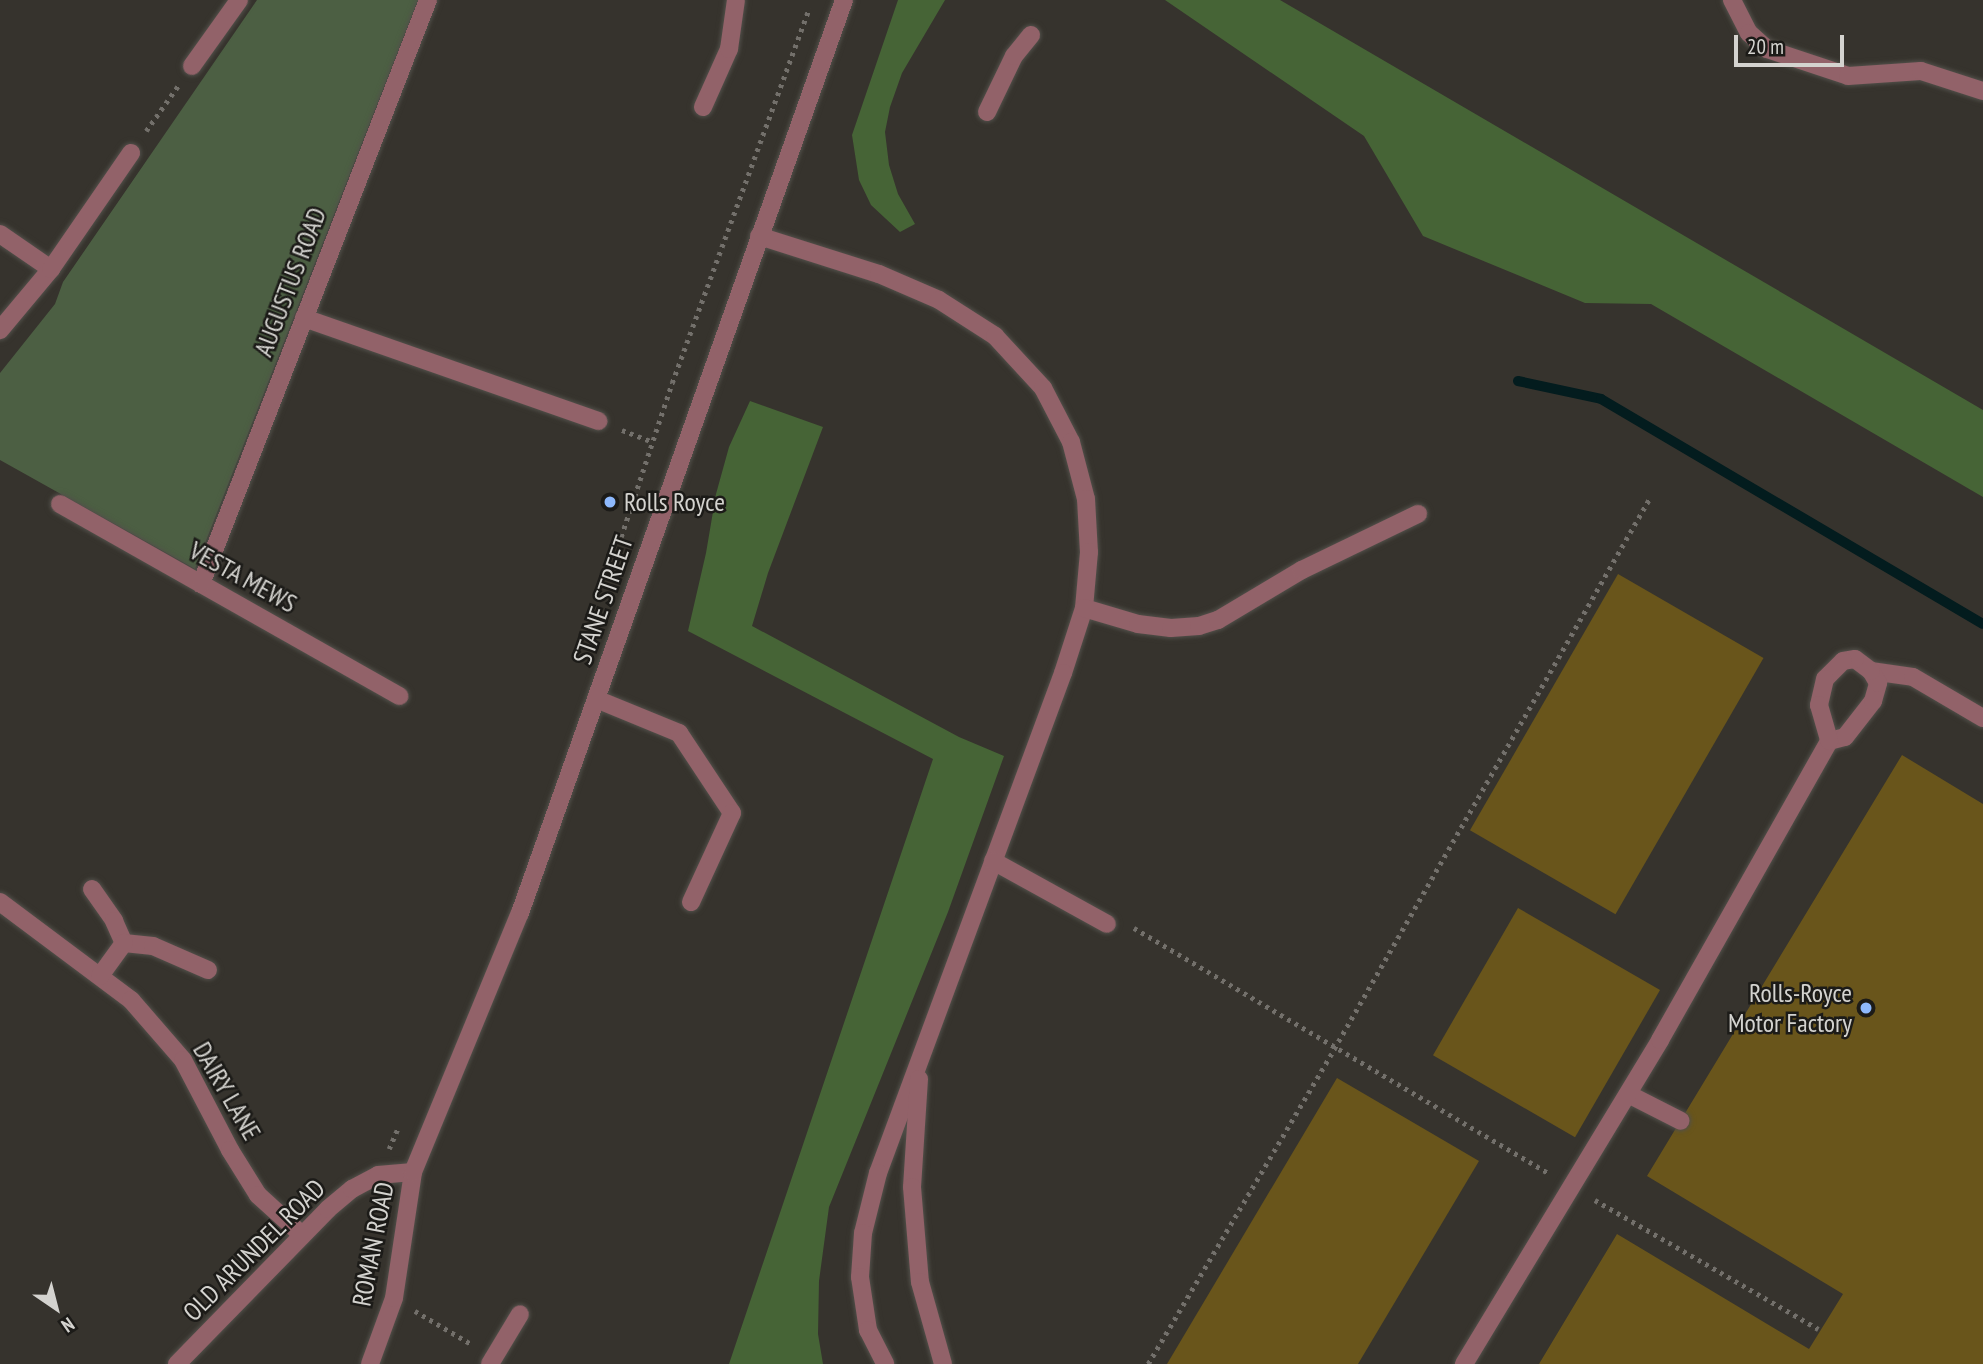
<!DOCTYPE html>
<style>
body{margin:0}
#map{position:relative;width:1983px;height:1364px;overflow:hidden;background:#36332d;font-family:"PT Sans Narrow",sans-serif}
div>[style]{position:absolute}
[style*='--x']{left:calc(var(--x)*1px);top:calc(var(--y)*1px);width:calc(var(--w)*1px);rotate:calc(var(--a)*1deg)}
.green>*{inset:0;background:#4c5f43}
.forest>*{inset:0;background:#466436}
.stream>*{height:10px;margin:-5px;padding:0 5px;transform-origin:5px;border-radius:5px;background:#031c1e}
.building>*{inset:0;background:#69551b;transform-origin:0 0}
.path>*{height:4.5px;margin-top:-2.25px;transform-origin:0;background:repeating-linear-gradient(90deg,#73706b 0 3.5px,transparent 0 8.5px)}
.roads{filter:drop-shadow(0 0 2px #52504a) drop-shadow(0 0 2px #52504a)}
.minor>*{height:18px;margin:-9px;padding:0 9px;transform-origin:9px;border-radius:9px;background:#926269}
.dots>*{width:19px;height:19px;translate:-50% -50%;box-sizing:border-box;border:4px solid #1c1b18;border-radius:50%}
span{translate:-50% -50%;white-space:nowrap;text-align:center;line-height:1.15;-webkit-text-stroke:5px #1c1b18;paint-order:stroke}
.street-label{font-size:26px;color:#d4d3cf}
.poi-label{font-size:26px;color:#d4d3cf}
.left{translate:0 -50%;text-align:left}
.right{translate:-100% -50%;text-align:right}
.north{position:absolute;left:21px;top:1273px;width:70px;height:70px;-webkit-text-stroke:5px #1c1b18;paint-order:stroke;rotate:145deg;font-size:19px;font-weight:700;line-height:28px;text-align:center;color:#d4d3cf}
.north::after{content:'';display:block;margin:auto;width:24px;height:32px;background:#d4d3cf;clip-path:polygon(50% 0,100% 100%,50% 72%,0 100%)}
.scale{position:absolute;left:1734px;top:35px;width:110px;height:32px;box-sizing:border-box;border:4px solid #d4d3cf;border-top:0;padding-left:9px;font-size:21px;line-height:24px;white-space:nowrap;color:#d4d3cf;-webkit-text-stroke:5px #1c1b18;paint-order:stroke}
</style>
<div id="map">
<div class="green">
<i style="clip-path:polygon(257px 0,418px 0,195px 569px,0 460px,0 373px,55px 304px,63px 282px)"></i>
</div>
<div class="forest">
<i style="clip-path:polygon(898px 0,945px 0,902px 73px,890px 107px,885px 132px,889px 165px,898px 194px,915px 224px,900px 232px,871px 205px,859px 180px,852px 135px)"></i>
<i style="clip-path:polygon(1165px 0,1280px 0,1983px 410px,1983px 497px,1651px 304px,1585px 303px,1423px 236px,1364px 136px)"></i>
<i style="clip-path:polygon(750px 401px,823px 427px,768px 573px,752px 626px,959px 737px,1004px 756px,948px 912px,829px 1207px,819px 1281px,818px 1334px,823px 1364px,729px 1364px,933px 759px,688px 631px,706px 553px,716px 494px,729px 447px)"></i>
</div>
<div class="stream">
<i style="--x:1518;--y:381;--w:85;--a:12.2"></i>
<i style="--x:1601;--y:399;--w:443;--a:30.5"></i>
</div>
<div class="building">
<i style="left:1618px;top:574px;width:168px;height:296px;rotate:30deg"></i>
<i style="clip-path:polygon(1902px 755px,1983px 804px,1983px 1364px,1539px 1364px,1617px 1234px,1809px 1349px,1843px 1294px,1647px 1176px)"></i>
<i style="left:1518px;top:908px;width:164px;height:170px;rotate:30deg"></i>
<i style="clip-path:polygon(1337px 1078px,1479px 1161px,1358px 1364px,1167px 1364px)"></i>
</div>
<div class="path">
<i style="--x:146;--y:131;--w:55;--a:-54.6"></i>
<i style="--x:622;--y:430;--w:33;--a:21"></i>
<i style="--x:621;--y:537;--w:162;--a:-71.7"></i>
<i style="--x:672;--y:383;--w:399;--a:-69.9"></i>
<i style="--x:1134;--y:928;--w:481;--a:30.6"></i>
<i style="--x:389;--y:1149;--w:23;--a:-67"></i>
<i style="--x:1595;--y:1200;--w:258;--a:30"></i>
<i style="--x:415;--y:1311;--w:65;--a:30.5"></i>
<i style="--x:1148;--y:1364;--w:366;--a:-59.4"></i>
<i style="--x:1334;--y:1049;--w:637;--a:-60.18"></i>
</div>
<div class="roads">
<div class="minor">
<i style="--x:1732;--y:0;--w:37;--a:63"></i>
<i style="--x:1749;--y:33;--w:24;--a:42"></i>
<i style="--x:1767;--y:49;--w:85;--a:18.4"></i>
<i style="--x:1848;--y:76;--w:73;--a:-3.9"></i>
<i style="--x:1921;--y:71;--w:65;--a:17.9"></i>
<i style="--x:192;--y:66;--w:81;--a:-54.5"></i>
<i style="--x:703;--y:107;--w:64;--a:-65.9"></i>
<i style="--x:729;--y:49;--w:49;--a:-81.9"></i>
<i style="--x:987;--y:112;--w:62;--a:-64.3"></i>
<i style="--x:1014;--y:56;--w:27;--a:-51"></i>
<i style="--x:0;--y:234;--w:62;--a:34.5"></i>
<i style="--x:51;--y:269;--w:80;--a:129.9"></i>
<i style="--x:759;--y:236;--w:126;--a:17.6"></i>
<i style="--x:879;--y:274;--w:65;--a:23.4"></i>
<i style="--x:939;--y:300;--w:67;--a:32.7"></i>
<i style="--x:995;--y:336;--w:71;--a:47.3"></i>
<i style="--x:1043;--y:388;--w:61;--a:62.6"></i>
<i style="--x:1071;--y:442;--w:59;--a:75.3"></i>
<i style="--x:1086;--y:499;--w:53;--a:86.8"></i>
<i style="--x:1089;--y:552;--w:56;--a:95.1"></i>
<i style="--x:1084;--y:608;--w:68;--a:107.9"></i>
<i style="--x:1063;--y:673;--w:533;--a:110.3"></i>
<i style="--x:878;--y:1173;--w:62;--a:104"></i>
<i style="--x:863;--y:1233;--w:44;--a:93.9"></i>
<i style="--x:860;--y:1277;--w:54;--a:81.4"></i>
<i style="--x:868;--y:1330;--w:38;--a:63"></i>
<i style="--x:51;--y:269;--w:141;--a:-55.4"></i>
<i style="--x:304;--y:318;--w:312;--a:19.3"></i>
<i style="--x:60;--y:504;--w:390;--a:29.5"></i>
<i style="--x:201;--y:584;--w:627;--a:-68.76"></i>
<i style="--x:1084;--y:608;--w:56;--a:16.5"></i>
<i style="--x:1138;--y:624;--w:33;--a:7"></i>
<i style="--x:1171;--y:628;--w:28;--a:-4"></i>
<i style="--x:1199;--y:626;--w:20;--a:-18"></i>
<i style="--x:1218;--y:620;--w:98;--a:-30.8"></i>
<i style="--x:1302;--y:570;--w:129;--a:-25.8"></i>
<i style="--x:1871;--y:671;--w:42;--a:8.1"></i>
<i style="--x:1913;--y:677;--w:81;--a:30.4"></i>
<i style="--x:596;--y:699;--w:90;--a:22.3"></i>
<i style="--x:679;--y:733;--w:96;--a:56.5"></i>
<i style="--x:732;--y:813;--w:98;--a:114.7"></i>
<i style="--x:993;--y:861;--w:130;--a:28.9"></i>
<i style="--x:92;--y:889;--w:39;--a:55"></i>
<i style="--x:114;--y:921;--w:24;--a:66"></i>
<i style="--x:124;--y:943;--w:29;--a:6"></i>
<i style="--x:153;--y:946;--w:60;--a:23.6"></i>
<i style="--x:0;--y:902;--w:164;--a:36.8"></i>
<i style="--x:131;--y:1000;--w:79;--a:49.1"></i>
<i style="--x:183;--y:1060;--w:102;--a:62.4"></i>
<i style="--x:230;--y:1150;--w:53;--a:58.1"></i>
<i style="--x:258;--y:1195;--w:59;--a:42.3"></i>
<i style="--x:100;--y:976;--w:41;--a:-54"></i>
<i style="--x:919;--y:1079;--w:108;--a:93.7"></i>
<i style="--x:912;--y:1187;--w:95;--a:85.2"></i>
<i style="--x:920;--y:1282;--w:85;--a:74.3"></i>
<i style="--x:1628;--y:1094;--w:59;--a:27"></i>
<i style="--x:177;--y:1364;--w:216;--a:-45.7"></i>
<i style="--x:328;--y:1209;--w:31;--a:-40"></i>
<i style="--x:352;--y:1189;--w:30;--a:-28"></i>
<i style="--x:378;--y:1175;--w:35;--a:-5"></i>
<i style="--x:370;--y:1364;--w:70;--a:-70"></i>
<i style="--x:394;--y:1298;--w:127;--a:-81.4"></i>
<i style="--x:413;--y:1172;--w:280;--a:-67.6"></i>
<i style="--x:520;--y:913;--w:969;--a:-70.46"></i>
<i style="--x:490;--y:1364;--w:58;--a:-59"></i>
<i style="--x:1464;--y:1364;--w:379;--a:-58.8"></i>
<i style="--x:1660;--y:1040;--w:343;--a:-60.5"></i>
<i style="--x:1829;--y:741;--w:16;--a:-14"></i>
<i style="--x:1845;--y:737;--w:46;--a:-52.1"></i>
<i style="--x:1873;--y:701;--w:19;--a:-74"></i>
<i style="--x:1878;--y:683;--w:14;--a:-120"></i>
<i style="--x:1871;--y:671;--w:20;--a:-143"></i>
<i style="--x:1855;--y:659;--w:12;--a:171"></i>
<i style="--x:1843;--y:661;--w:25;--a:135"></i>
<i style="--x:1825;--y:679;--w:27;--a:103"></i>
<i style="--x:1819;--y:705;--w:37;--a:74"></i>
</div>
</div>
<div class="dots">
<i style="left:610px;top:502px;background:#8eb9fd"></i>
<i style="left:1866px;top:1008px;background:#8eb9fd"></i>
</div>
<div class="street-label">
<span style="left:290px;top:282px;rotate:-69deg">AUGUSTUS ROAD</span>
<span style="left:243px;top:577px;rotate:29deg">VESTA MEWS</span>
<span style="left:603px;top:600px;rotate:-71deg">STANE STREET</span>
<span style="left:227px;top:1091px;rotate:60deg">DAIRY LANE</span>
<span style="left:373px;top:1244px;rotate:-79deg">ROMAN ROAD</span>
<span style="left:254px;top:1250px;rotate:-45deg">OLD ARUNDEL ROAD</span>
</div>
<div class="poi-label">
<span class="left" style="left:624px;top:502px">Rolls Royce</span>
<span class="right" style="left:1852px;top:1008px">Rolls-Royce<br>Motor Factory</span>
</div>
<div class="north">N</div>
<div class="scale">20 m</div>
</div>
